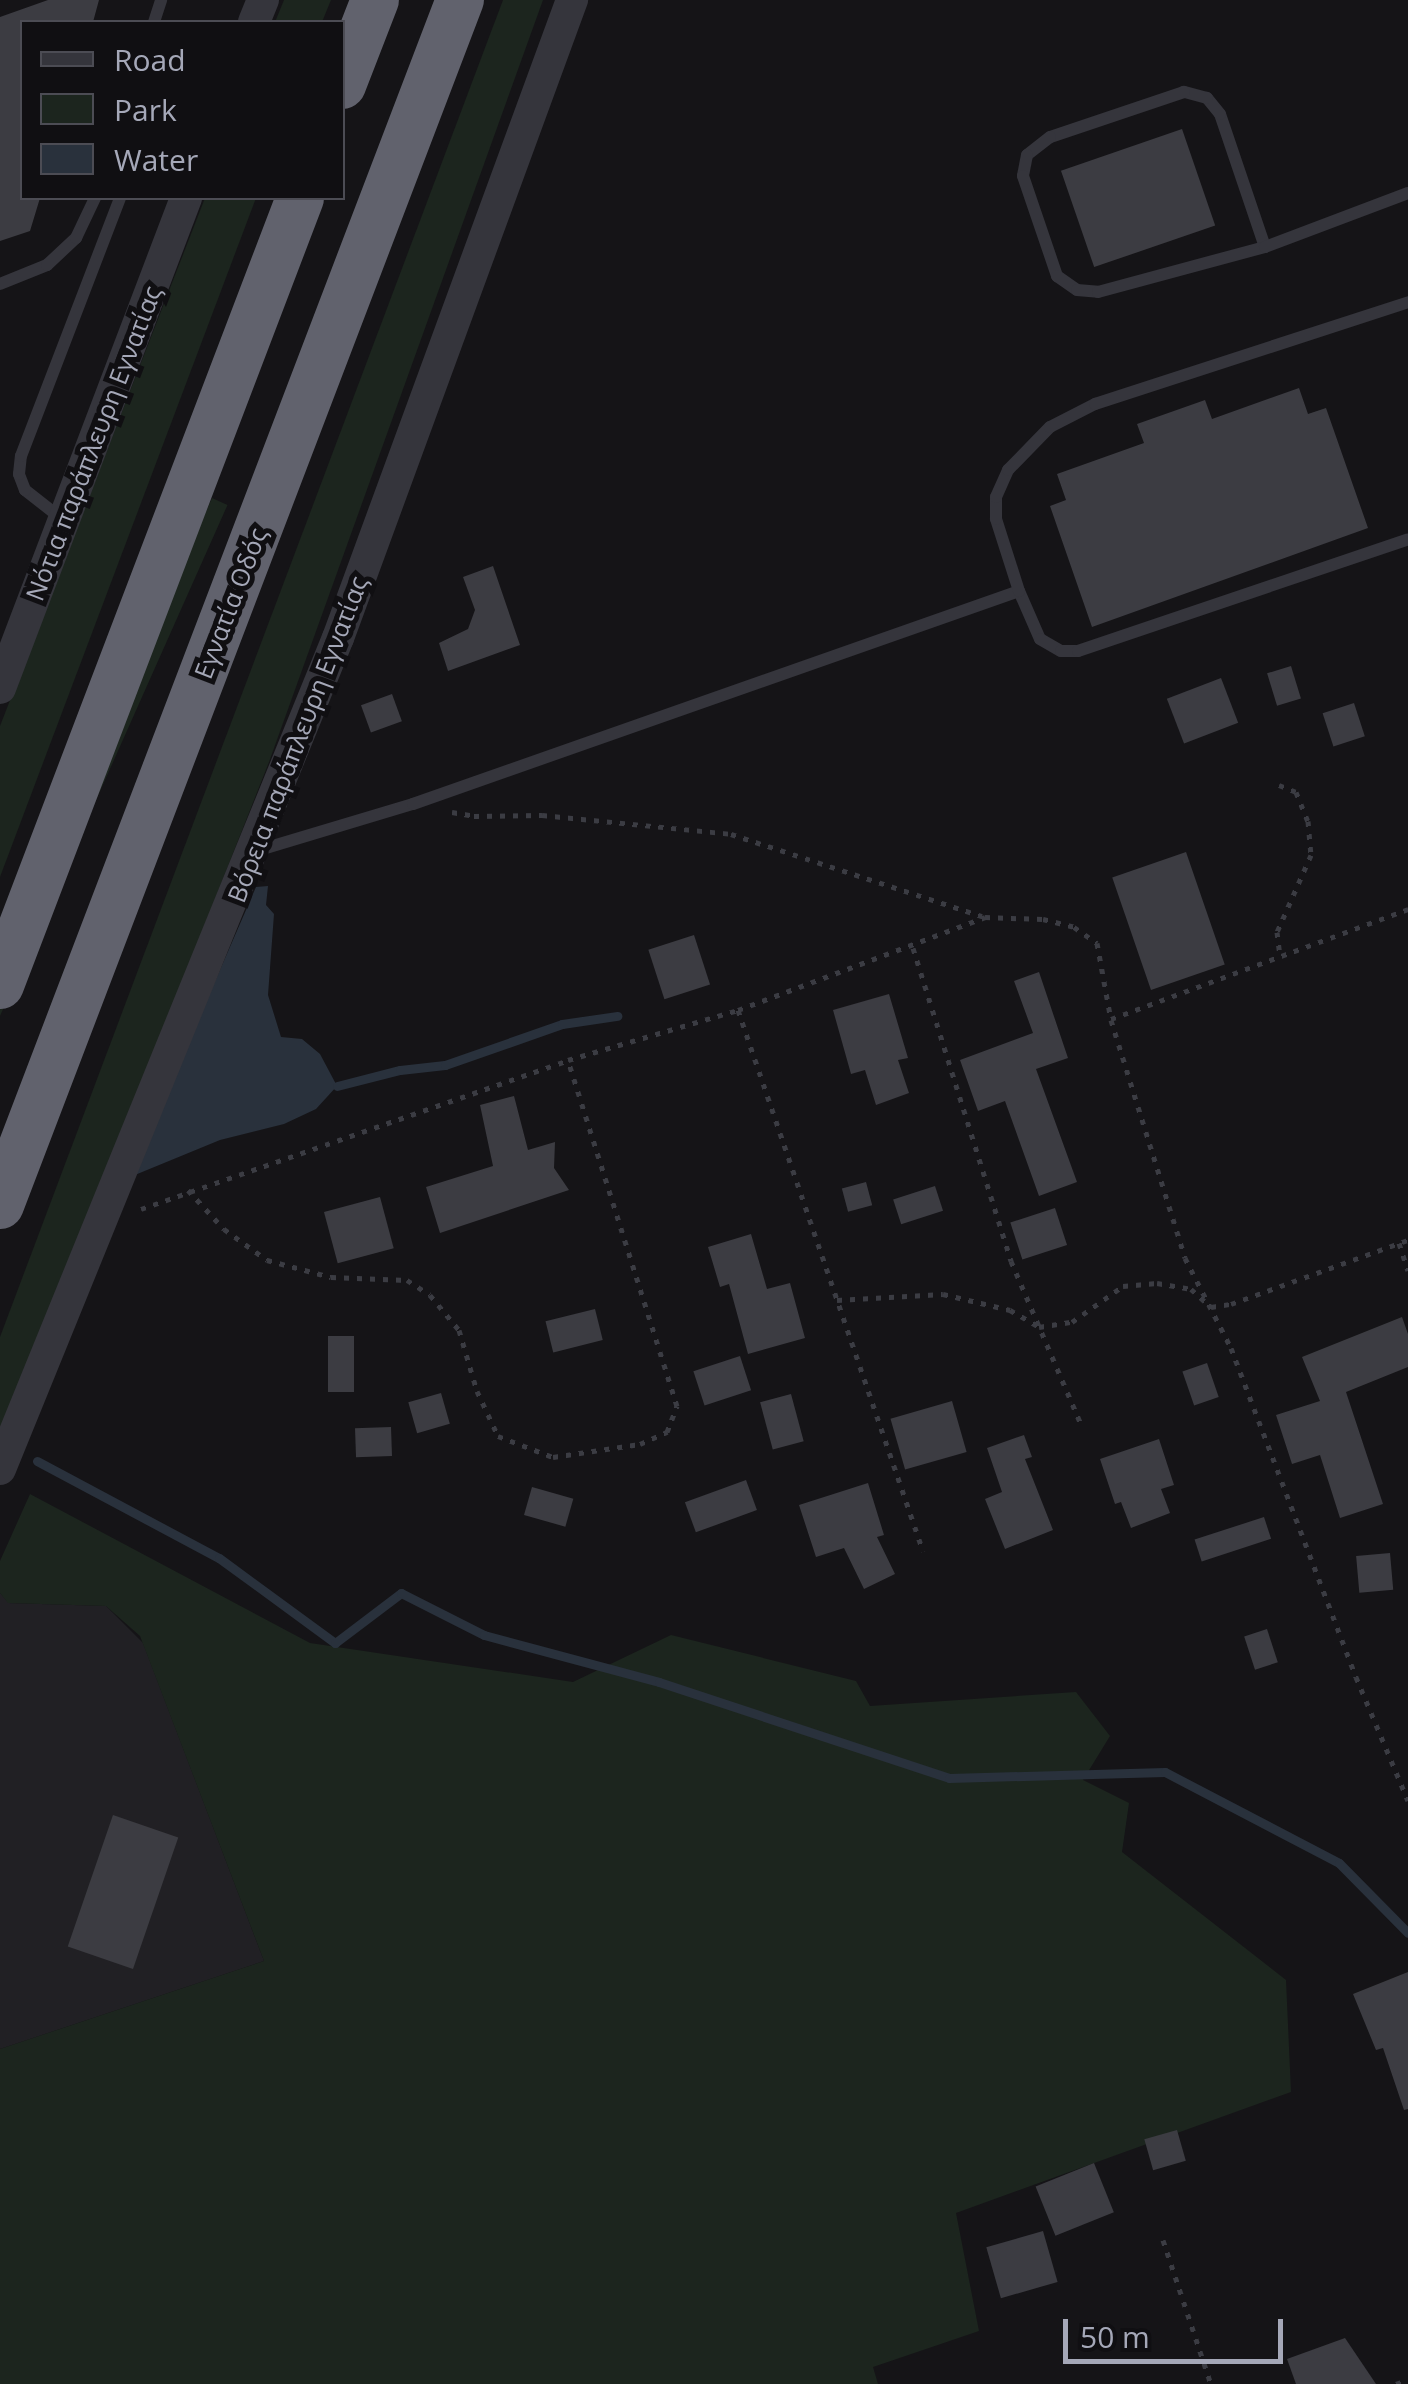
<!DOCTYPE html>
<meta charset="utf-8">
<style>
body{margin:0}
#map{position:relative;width:1408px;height:2384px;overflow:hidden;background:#151417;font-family:"Open Sans",sans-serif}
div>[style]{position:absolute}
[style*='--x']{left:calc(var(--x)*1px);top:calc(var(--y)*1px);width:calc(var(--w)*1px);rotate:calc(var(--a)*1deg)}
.built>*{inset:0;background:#212024}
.green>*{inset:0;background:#1c251e;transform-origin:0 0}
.water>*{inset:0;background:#29313c}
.stream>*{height:9px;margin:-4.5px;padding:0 4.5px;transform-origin:4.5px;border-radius:4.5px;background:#29313c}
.building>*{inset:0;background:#3c3c42;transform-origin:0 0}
.path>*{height:5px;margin-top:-2.5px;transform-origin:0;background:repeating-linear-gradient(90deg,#3b3c43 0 5px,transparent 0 13px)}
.service>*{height:12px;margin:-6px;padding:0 6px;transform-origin:6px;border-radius:6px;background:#35353c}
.tertiary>*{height:32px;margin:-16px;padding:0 16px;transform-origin:16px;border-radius:16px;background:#35353c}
.motorway>*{height:48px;margin:-24px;padding:0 24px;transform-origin:24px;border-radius:24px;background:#61626d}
span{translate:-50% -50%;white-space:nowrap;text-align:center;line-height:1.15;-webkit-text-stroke:10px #100f12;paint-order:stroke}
.street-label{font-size:25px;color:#a5a8b8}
.legend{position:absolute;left:20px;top:20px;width:325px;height:180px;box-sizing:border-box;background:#100f12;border:2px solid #4c4c54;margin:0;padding:12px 18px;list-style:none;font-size:30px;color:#a5a8b8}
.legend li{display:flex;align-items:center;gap:20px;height:50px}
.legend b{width:50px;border:2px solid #4c4c54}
.scale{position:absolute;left:1063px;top:2319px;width:220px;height:45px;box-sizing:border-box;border:5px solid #a5a8b8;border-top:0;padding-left:12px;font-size:30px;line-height:35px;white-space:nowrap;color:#a5a8b8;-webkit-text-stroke:8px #100f12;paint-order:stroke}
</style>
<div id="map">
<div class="built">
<i style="clip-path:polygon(0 1593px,9px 1603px,106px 1606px,143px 1643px,264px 1961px,0 2049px)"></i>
</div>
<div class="green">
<i style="clip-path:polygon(284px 0,331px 0,322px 22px,275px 22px)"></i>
<i style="clip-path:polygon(503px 0,543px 0,269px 762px,0 1444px,0 1337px)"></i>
<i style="clip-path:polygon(205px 198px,256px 198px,0 877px,0 726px)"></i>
<i style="left:212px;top:498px;width:17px;height:599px;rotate:24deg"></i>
<i style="clip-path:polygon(30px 1494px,310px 1643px,573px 1682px,671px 1635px,856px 1681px,870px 1706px,1076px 1692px,1110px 1736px,1083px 1780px,1129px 1803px,1122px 1852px,1286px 1980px,1291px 2092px,956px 2213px,979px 2331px,873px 2367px,878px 2384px,0 2384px,0 2049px,264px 1961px,140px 1636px,106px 1606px,8px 1603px,0 1593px,0 1561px)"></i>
</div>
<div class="water">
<i style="clip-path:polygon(268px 886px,266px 905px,274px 914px,268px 995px,281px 1037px,302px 1039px,320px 1054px,337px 1086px,316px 1109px,284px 1124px,220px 1140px,130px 1177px,256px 887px)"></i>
</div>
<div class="stream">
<i style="--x:337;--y:1086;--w:65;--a:-14.3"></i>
<i style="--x:400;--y:1070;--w:45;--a:-6.3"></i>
<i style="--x:445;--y:1065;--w:124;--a:-19.3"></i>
<i style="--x:562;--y:1024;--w:56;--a:-8.3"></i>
<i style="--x:37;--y:1461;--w:206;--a:28.1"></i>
<i style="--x:219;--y:1558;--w:144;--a:36.2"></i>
<i style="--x:335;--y:1643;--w:83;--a:-37.1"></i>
<i style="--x:401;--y:1593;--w:93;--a:26.8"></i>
<i style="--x:484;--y:1635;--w:181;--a:15"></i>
<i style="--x:659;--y:1682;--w:305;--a:18.3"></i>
<i style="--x:949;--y:1778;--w:216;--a:-1.6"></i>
<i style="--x:1165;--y:1772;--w:196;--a:27.6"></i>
<i style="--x:1339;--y:1863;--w:98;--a:45.4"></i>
</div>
<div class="building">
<i style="clip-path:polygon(48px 0,99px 0,93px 22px,22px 22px,22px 198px,40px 198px,30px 231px,0 241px,0 17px)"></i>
<i style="left:1182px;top:129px;width:102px;height:128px;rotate:71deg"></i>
<i style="clip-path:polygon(1299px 388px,1308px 414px,1326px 408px,1368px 528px,1092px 627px,1050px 506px,1066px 500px,1057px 474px,1144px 443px,1137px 424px,1205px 400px,1212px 419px)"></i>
<i style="clip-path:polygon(493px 566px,520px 645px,448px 671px,439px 643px,468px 629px,475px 610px,463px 577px)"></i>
<i style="left:1291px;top:666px;width:34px;height:25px;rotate:73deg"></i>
<i style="left:1221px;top:678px;width:48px;height:58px;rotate:69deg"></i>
<i style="left:392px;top:694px;width:29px;height:33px;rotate:70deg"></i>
<i style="left:1354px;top:703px;width:35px;height:33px;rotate:72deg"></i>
<i style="left:1186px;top:852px;width:119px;height:78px;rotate:71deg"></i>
<i style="left:694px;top:935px;width:52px;height:48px;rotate:72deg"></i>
<i style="clip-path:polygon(1039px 972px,1068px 1058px,1036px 1069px,1077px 1182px,1039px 1196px,1005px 1101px,978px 1111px,960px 1060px,1033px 1033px,1014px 981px)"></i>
<i style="clip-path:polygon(889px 994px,908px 1058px,898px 1060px,909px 1093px,876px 1105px,865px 1070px,851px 1074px,833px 1010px)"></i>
<i style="clip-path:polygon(514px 1096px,528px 1150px,555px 1142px,554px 1168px,569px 1190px,440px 1233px,426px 1187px,493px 1166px,480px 1105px)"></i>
<i style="left:866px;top:1182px;width:24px;height:25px;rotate:75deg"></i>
<i style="left:935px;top:1186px;width:26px;height:44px;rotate:72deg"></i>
<i style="left:380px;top:1197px;width:53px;height:58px;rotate:75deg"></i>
<i style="left:1055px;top:1208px;width:39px;height:47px;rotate:72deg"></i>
<i style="clip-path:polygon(751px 1234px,767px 1289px,790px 1283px,805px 1338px,748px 1354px,729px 1284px,720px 1287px,708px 1247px)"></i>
<i style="left:595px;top:1309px;width:32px;height:51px;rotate:76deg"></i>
<i style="clip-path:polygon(1402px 1317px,1408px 1334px,1408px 1367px,1346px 1392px,1383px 1504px,1340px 1518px,1320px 1455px,1292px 1464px,1276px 1415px,1320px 1401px,1302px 1357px)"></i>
<i style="left:328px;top:1336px;width:26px;height:56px"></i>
<i style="left:740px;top:1356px;width:36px;height:49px;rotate:72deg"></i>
<i style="left:1207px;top:1363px;width:36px;height:26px;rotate:71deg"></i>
<i style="left:441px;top:1393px;width:32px;height:34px;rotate:74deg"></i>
<i style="left:791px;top:1394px;width:49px;height:32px;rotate:75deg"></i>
<i style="left:952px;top:1401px;width:53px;height:64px;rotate:74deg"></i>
<i style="left:391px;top:1427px;width:29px;height:36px;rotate:88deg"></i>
<i style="clip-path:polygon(1024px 1435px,1032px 1457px,1025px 1459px,1053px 1530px,1005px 1549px,985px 1499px,1002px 1492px,987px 1448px)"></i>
<i style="clip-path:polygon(1159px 1439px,1174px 1485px,1161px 1489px,1170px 1513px,1131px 1528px,1121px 1502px,1115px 1504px,1100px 1459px)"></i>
<i style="left:746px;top:1480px;width:32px;height:65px;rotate:70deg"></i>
<i style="clip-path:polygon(868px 1483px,884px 1535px,877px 1537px,895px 1574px,864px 1589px,844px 1548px,816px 1557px,799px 1505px)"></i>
<i style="left:532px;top:1487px;width:43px;height:29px;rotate:16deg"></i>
<i style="left:1264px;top:1517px;width:23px;height:73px;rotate:72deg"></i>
<i style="left:1390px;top:1553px;width:37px;height:34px;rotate:85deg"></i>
<i style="left:1267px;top:1629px;width:35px;height:24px;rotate:72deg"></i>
<i style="left:113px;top:1815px;width:69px;height:139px;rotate:19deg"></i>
<i style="clip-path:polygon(1408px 1972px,1408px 2109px,1404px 2110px,1383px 2048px,1376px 2050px,1353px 1994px)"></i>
<i style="left:1177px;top:2130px;width:32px;height:34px;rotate:74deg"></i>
<i style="left:1094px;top:2163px;width:53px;height:63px;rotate:68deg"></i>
<i style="left:1043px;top:2231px;width:53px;height:59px;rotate:74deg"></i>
<i style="clip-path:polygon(1345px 2338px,1376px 2384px,1296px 2384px,1287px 2359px)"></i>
</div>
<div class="path">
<i style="--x:1279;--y:785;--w:18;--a:22"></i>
<i style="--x:1296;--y:792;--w:31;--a:68"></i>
<i style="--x:1308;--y:821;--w:34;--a:85"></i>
<i style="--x:1311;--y:855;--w:84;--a:113.8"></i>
<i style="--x:1277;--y:932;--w:25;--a:83"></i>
<i style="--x:452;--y:812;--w:22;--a:10"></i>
<i style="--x:474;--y:816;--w:68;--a:-0.8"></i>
<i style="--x:542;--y:815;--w:190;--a:5.7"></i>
<i style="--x:731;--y:834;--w:264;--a:18.1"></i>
<i style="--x:913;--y:948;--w:328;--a:72.6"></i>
<i style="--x:1011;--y:1261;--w:175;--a:66.8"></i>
<i style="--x:738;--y:1010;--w:572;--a:71.12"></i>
<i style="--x:1111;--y:1019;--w:317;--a:-20.3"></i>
<i style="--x:188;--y:1190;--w:53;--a:47.3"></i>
<i style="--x:224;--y:1229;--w:53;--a:35.8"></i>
<i style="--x:267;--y:1260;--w:66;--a:14.9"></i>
<i style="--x:331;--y:1277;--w:76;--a:2.3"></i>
<i style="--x:407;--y:1280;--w:27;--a:33"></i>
<i style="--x:430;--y:1295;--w:45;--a:50.4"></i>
<i style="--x:459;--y:1330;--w:64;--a:73.6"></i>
<i style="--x:477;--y:1391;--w:50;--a:65"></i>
<i style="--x:498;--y:1436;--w:59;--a:20.9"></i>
<i style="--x:553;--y:1457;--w:88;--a:-8.5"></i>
<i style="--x:640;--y:1444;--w:30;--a:-24"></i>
<i style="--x:667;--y:1432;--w:28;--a:-69"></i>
<i style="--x:677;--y:1406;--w:363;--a:-107.5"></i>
<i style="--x:141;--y:1209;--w:452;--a:-19.2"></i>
<i style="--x:568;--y:1060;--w:177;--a:-16.4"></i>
<i style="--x:738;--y:1010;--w:264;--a:-20.6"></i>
<i style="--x:985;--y:917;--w:58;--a:2"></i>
<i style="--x:1043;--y:919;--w:32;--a:14"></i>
<i style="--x:1074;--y:927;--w:28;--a:35"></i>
<i style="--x:1097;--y:943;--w:78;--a:79.7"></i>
<i style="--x:1111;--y:1020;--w:249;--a:72.7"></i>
<i style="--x:1185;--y:1258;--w:101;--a:62.9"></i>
<i style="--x:1231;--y:1348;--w:352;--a:69.2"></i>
<i style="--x:1356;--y:1677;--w:134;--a:67.2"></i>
<i style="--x:1399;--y:1243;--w:29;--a:72"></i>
<i style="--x:837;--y:1300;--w:106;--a:-3.2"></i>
<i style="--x:943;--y:1294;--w:69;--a:13.4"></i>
<i style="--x:1010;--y:1310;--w:34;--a:30"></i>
<i style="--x:1039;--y:1327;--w:33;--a:-9"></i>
<i style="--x:1072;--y:1322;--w:62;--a:-35.2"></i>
<i style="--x:1123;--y:1286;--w:34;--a:-5"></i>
<i style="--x:1157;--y:1283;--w:35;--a:10"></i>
<i style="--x:1191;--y:1289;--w:27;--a:42"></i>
<i style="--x:1211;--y:1307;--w:20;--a:-9"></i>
<i style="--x:1231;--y:1304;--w:188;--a:-19.9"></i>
<i style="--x:1163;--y:2240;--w:152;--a:71.6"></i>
<i style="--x:1396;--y:2384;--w:13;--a:-18"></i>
</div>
<div class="service">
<i style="--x:154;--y:22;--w:23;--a:-72"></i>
<i style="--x:1265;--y:247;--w:140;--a:-108.7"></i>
<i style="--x:1220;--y:114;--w:21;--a:-129"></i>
<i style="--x:1207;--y:98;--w:24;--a:-165"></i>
<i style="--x:1184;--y:92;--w:141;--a:161.4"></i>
<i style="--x:1050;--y:137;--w:29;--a:142"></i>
<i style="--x:1027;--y:155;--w:21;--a:101"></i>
<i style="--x:1023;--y:176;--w:106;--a:71.2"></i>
<i style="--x:1057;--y:276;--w:24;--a:35"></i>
<i style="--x:1077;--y:290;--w:21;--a:5"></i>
<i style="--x:1098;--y:292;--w:173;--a:-15.1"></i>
<i style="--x:1265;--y:247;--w:153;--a:-20.7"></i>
<i style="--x:0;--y:284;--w:51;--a:-22"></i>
<i style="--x:47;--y:265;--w:40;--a:-43"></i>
<i style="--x:76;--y:238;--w:44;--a:-64.6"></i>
<i style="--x:62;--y:519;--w:47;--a:-141.9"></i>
<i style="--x:25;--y:490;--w:17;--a:-111"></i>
<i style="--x:19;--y:474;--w:18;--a:-84"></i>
<i style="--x:21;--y:456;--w:276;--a:-69"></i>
<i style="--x:1019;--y:591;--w:52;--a:66.4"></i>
<i style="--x:1040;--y:639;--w:24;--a:30"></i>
<i style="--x:1061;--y:651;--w:17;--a:0"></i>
<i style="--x:1078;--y:651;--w:348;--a:-18.7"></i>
<i style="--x:256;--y:851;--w:164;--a:-16.7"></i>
<i style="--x:413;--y:804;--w:642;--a:-19.37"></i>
<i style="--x:1019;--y:591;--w:76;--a:-107.7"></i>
<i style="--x:996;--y:519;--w:22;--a:-90"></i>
<i style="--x:996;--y:497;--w:30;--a:-66"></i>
<i style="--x:1008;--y:470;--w:60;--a:-45.7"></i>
<i style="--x:1050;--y:427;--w:51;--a:-27.1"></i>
<i style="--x:1095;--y:404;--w:329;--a:-18"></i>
</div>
<div class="tertiary">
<i style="--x:254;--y:22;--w:24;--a:-68"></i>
<i style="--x:0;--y:688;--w:524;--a:-69.21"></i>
<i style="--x:0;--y:1469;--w:897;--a:-67.87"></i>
<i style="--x:338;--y:638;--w:680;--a:-69.86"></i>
</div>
<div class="motorway">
<i style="--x:342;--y:85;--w:91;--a:-68.8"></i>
<i style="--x:0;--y:985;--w:842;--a:-69.13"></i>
<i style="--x:0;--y:1205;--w:1290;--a:-69.11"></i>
</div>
<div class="street-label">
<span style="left:93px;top:443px;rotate:-69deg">Νότια παράπλευρη Εγνατίας</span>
<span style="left:230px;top:603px;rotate:-69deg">Εγνατία Οδός</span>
<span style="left:297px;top:739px;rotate:-69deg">Βόρεια παράπλευρη Εγνατίας</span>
</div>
<ul class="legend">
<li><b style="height:12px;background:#35353c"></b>Road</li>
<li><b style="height:28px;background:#1c251e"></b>Park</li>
<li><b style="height:28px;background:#29313c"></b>Water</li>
</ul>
<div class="scale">50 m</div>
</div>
